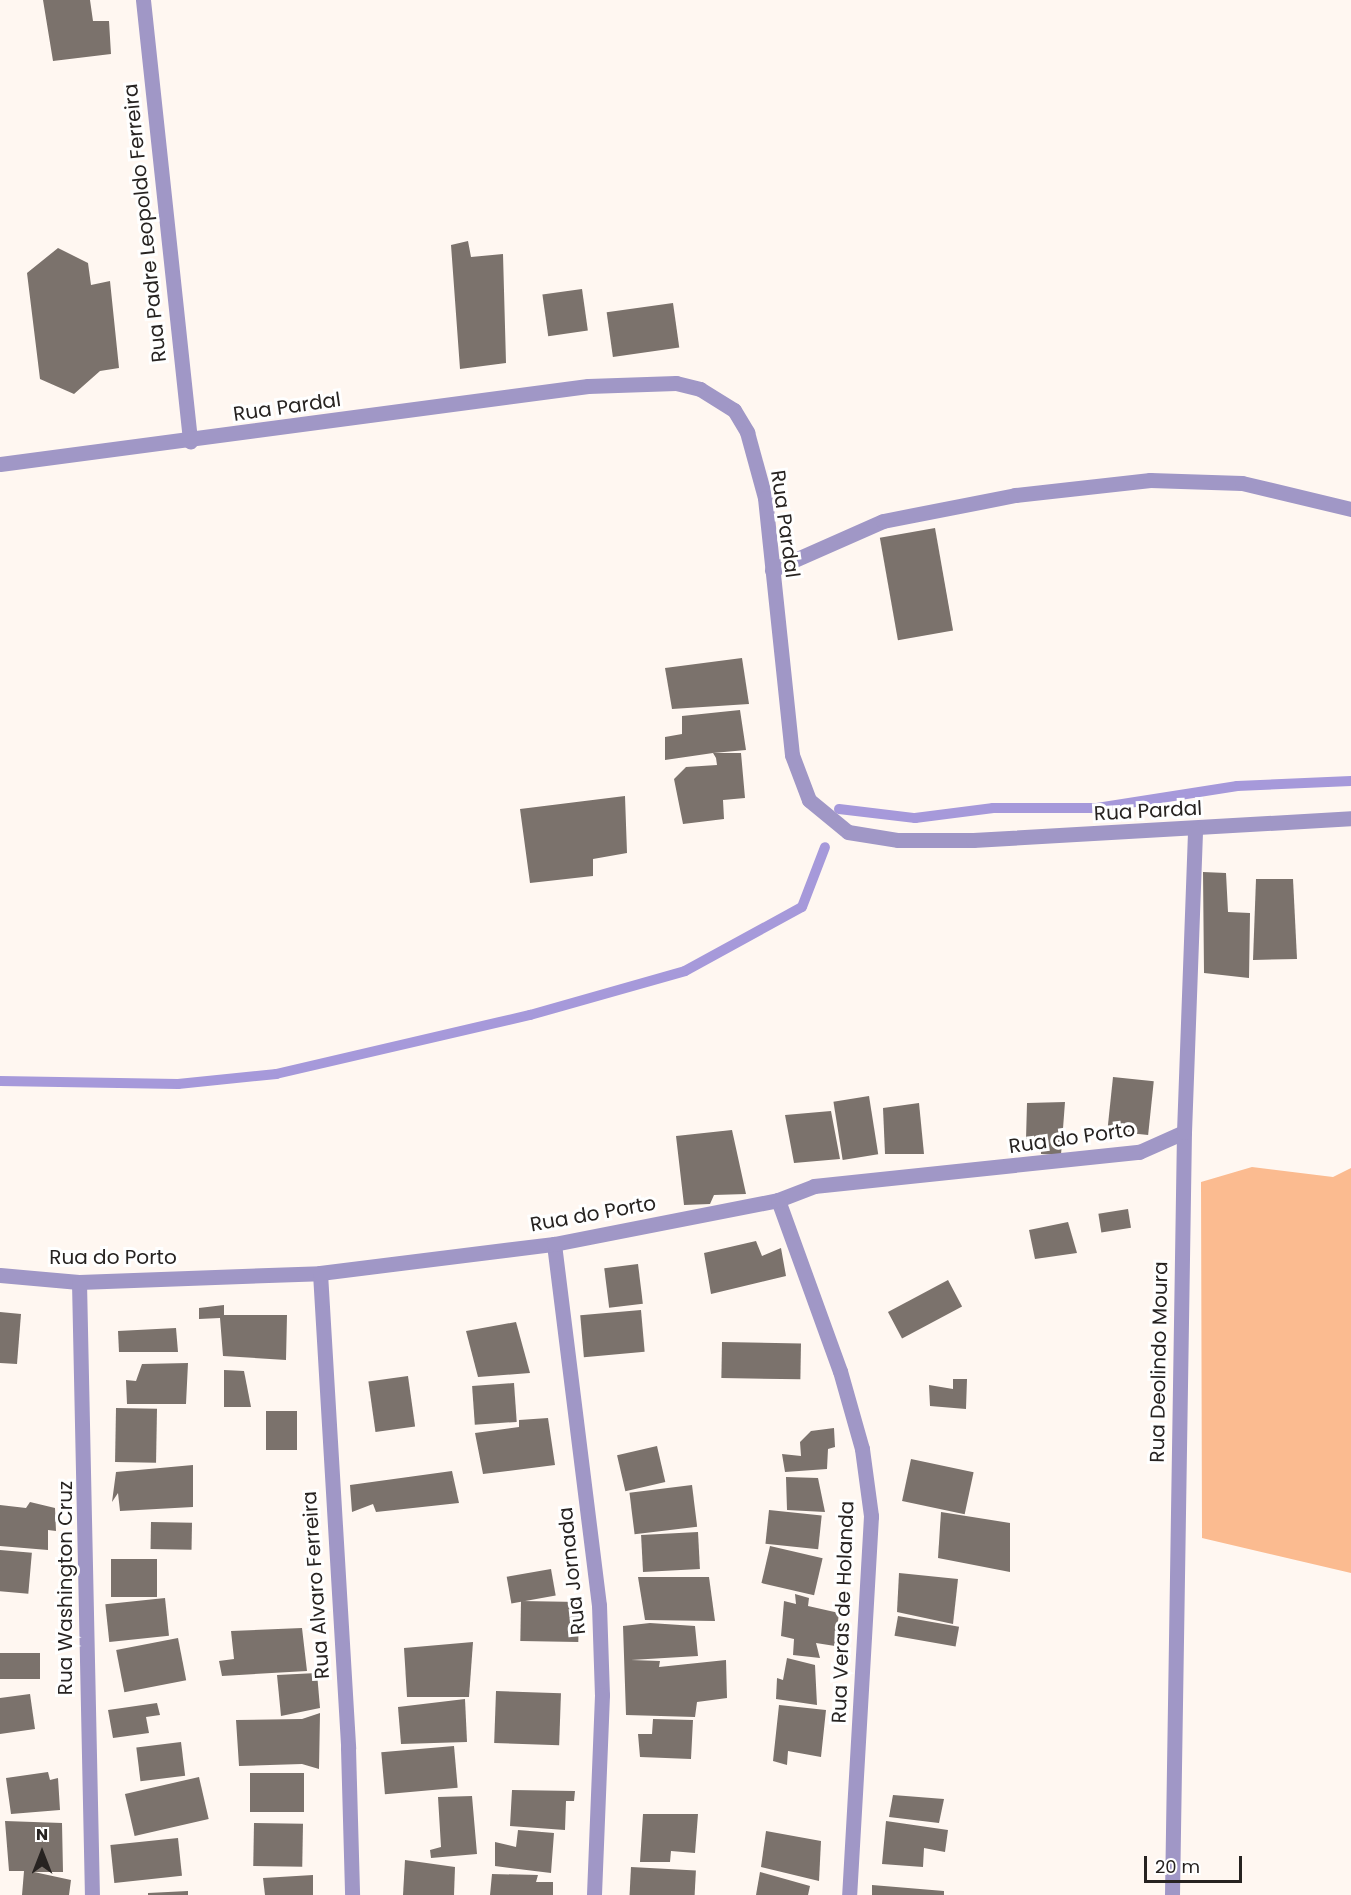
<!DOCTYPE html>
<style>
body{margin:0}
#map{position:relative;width:1351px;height:1895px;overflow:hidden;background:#fff7f1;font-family:Poppins,sans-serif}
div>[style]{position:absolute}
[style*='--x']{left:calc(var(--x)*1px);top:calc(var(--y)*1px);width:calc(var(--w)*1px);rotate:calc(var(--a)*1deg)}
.forest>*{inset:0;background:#fbbb90}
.stream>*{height:10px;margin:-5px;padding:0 5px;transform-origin:5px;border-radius:5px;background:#a699da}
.building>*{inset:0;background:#7b726c;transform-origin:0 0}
.service>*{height:15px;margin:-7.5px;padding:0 7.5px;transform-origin:7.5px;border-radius:7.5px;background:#a097c6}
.minor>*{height:15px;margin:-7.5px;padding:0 7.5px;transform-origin:7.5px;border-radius:7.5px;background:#a097c6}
span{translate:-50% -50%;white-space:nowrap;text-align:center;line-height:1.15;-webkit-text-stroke:6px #fff;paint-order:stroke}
.street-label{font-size:20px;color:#272321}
.north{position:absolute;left:12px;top:1823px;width:60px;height:60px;-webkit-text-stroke:4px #fff;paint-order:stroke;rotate:0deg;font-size:16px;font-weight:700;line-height:24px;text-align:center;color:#272321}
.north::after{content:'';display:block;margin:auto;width:21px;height:27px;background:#272321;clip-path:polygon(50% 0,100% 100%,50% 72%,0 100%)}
.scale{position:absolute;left:1144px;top:1856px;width:98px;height:27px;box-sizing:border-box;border:3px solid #272321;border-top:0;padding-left:8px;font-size:18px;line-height:21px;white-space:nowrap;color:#272321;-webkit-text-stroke:4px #fff;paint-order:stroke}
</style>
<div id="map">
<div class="forest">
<i style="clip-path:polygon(1252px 1167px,1333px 1177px,1351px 1168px,1351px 1573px,1202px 1538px,1201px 1182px)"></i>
</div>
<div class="stream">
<i style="--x:839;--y:809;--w:77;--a:6.8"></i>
<i style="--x:915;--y:818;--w:79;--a:-7.3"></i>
<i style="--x:993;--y:808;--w:104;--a:0"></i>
<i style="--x:1097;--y:808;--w:142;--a:-8.9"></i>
<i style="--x:1237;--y:786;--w:114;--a:-2.5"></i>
<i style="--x:0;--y:1081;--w:178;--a:1"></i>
<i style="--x:178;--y:1084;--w:99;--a:-5.8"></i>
<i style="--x:276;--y:1074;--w:261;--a:-13.1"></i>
<i style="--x:530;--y:1015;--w:161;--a:-15.8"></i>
<i style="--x:685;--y:971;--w:133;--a:-28.7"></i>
<i style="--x:802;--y:907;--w:64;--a:-69"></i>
</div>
<div class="building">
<i style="clip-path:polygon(43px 0,90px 0,93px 21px,109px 21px,111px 54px,53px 61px)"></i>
<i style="clip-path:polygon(468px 241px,471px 257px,503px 254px,506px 363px,460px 369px,451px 245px)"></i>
<i style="clip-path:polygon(58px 248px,88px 263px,91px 285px,110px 281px,119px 368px,100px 371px,74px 394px,40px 379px,27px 273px)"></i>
<i style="left:582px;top:289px;width:42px;height:40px;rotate:82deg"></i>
<i style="left:673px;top:303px;width:45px;height:67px;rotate:82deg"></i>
<i style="left:935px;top:528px;width:104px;height:56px;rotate:80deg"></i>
<i style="clip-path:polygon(742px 658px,749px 704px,672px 709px,665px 668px)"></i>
<i style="clip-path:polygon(740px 710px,746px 750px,713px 753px,741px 753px,745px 798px,723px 800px,724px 819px,683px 824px,674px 779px,686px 767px,717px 765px,716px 758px,713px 753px,665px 760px,665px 737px,682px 734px,682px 716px)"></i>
<i style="clip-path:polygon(625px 796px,627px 853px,593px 859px,593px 876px,530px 883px,520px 809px)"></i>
<i style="clip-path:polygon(1203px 872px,1226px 873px,1228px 912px,1250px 913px,1249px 978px,1204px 973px)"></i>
<i style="clip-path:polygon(1256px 879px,1293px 879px,1297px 959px,1253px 960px)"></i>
<i style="left:1113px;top:1077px;width:41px;height:54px;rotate:6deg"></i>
<i style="left:869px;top:1096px;width:59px;height:36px;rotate:81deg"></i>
<i style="clip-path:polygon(1065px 1102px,1061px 1155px,1041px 1154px,1041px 1142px,1026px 1139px,1027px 1103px)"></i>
<i style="clip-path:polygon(919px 1103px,924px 1154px,885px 1154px,883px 1108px)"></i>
<i style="clip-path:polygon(831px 1111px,840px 1159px,794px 1163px,785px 1115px)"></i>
<i style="clip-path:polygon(732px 1130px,746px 1194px,714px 1195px,710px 1204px,684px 1205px,676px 1136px)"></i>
<i style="left:1128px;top:1209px;width:19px;height:30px;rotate:81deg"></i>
<i style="clip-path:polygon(1068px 1222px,1077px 1253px,1035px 1259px,1029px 1230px)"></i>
<i style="clip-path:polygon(756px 1241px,762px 1256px,781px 1248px,786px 1276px,711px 1294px,704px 1253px)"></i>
<i style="left:638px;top:1264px;width:40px;height:34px;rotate:83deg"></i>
<i style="left:948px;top:1280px;width:30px;height:68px;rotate:62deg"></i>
<i style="clip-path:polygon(224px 1305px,224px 1315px,287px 1315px,286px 1360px,223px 1356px,220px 1318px,199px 1319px,199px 1308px)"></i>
<i style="left:641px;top:1310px;width:42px;height:61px;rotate:85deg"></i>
<i style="clip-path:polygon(0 1312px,21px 1314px,17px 1364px,0 1363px)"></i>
<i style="clip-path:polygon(516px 1322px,530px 1373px,478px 1377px,466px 1331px)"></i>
<i style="clip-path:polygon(176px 1328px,178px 1352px,119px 1352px,118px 1331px)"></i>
<i style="left:722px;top:1342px;width:79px;height:36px;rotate:1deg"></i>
<i style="clip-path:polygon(188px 1363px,186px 1404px,127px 1404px,126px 1380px,136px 1381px,142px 1364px)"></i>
<i style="clip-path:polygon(224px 1370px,244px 1371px,251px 1407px,224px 1407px)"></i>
<i style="left:408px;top:1376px;width:51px;height:40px;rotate:82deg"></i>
<i style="clip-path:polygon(953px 1379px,967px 1379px,966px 1409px,930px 1406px,929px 1385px,953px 1389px)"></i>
<i style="left:514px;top:1383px;width:39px;height:42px;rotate:86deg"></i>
<i style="left:116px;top:1408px;width:41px;height:54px;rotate:1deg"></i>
<i style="left:266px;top:1411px;width:31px;height:39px"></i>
<i style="clip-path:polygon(548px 1418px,555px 1465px,483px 1474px,475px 1433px,519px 1427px,519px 1420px)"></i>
<i style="clip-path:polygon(834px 1428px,835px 1447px,828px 1449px,827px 1469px,785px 1472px,782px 1454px,801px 1456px,800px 1442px,811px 1431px)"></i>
<i style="left:657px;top:1446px;width:37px;height:41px;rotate:77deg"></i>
<i style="left:911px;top:1459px;width:64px;height:43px;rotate:12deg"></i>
<i style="clip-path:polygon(193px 1465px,193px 1507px,120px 1511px,118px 1493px,112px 1502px,116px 1472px)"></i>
<i style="clip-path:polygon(452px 1471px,459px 1503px,376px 1512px,373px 1504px,352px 1512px,350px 1485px)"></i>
<i style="clip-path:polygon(786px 1477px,818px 1478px,825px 1512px,787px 1510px)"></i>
<i style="left:692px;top:1485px;width:42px;height:63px;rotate:83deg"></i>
<i style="clip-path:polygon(30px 1502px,55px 1508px,56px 1531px,48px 1530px,48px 1550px,0 1546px,0 1505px,26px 1508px)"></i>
<i style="left:769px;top:1510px;width:53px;height:34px;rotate:6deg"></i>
<i style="clip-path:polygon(941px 1512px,1010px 1523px,1010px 1572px,938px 1558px)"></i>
<i style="left:151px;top:1522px;width:41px;height:27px;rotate:1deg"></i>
<i style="left:698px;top:1532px;width:37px;height:57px;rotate:87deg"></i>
<i style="left:770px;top:1546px;width:54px;height:38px;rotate:13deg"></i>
<i style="left:0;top:1550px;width:32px;height:41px;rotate:5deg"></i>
<i style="left:111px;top:1559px;width:46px;height:38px"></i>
<i style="left:551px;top:1569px;width:27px;height:45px;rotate:80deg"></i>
<i style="clip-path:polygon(899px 1573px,958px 1579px,953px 1624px,897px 1612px)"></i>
<i style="clip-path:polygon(638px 1577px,709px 1577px,715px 1621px,645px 1620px)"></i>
<i style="clip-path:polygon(795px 1594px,809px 1598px,808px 1606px,839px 1613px,835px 1646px,816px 1643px,820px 1658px,793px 1655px,794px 1639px,781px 1636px,784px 1601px,796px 1604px)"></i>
<i style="left:165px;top:1598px;width:38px;height:60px;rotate:84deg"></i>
<i style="left:579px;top:1602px;width:40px;height:58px;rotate:91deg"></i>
<i style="left:898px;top:1616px;width:62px;height:20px;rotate:10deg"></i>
<i style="clip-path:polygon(650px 1623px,695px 1626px,698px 1656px,631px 1660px,660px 1661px,659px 1667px,726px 1660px,727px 1698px,697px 1702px,695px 1717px,626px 1715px,623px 1626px)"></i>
<i style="clip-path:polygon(302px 1628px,307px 1671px,222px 1676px,219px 1661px,234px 1659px,231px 1631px)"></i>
<i style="left:178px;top:1638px;width:43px;height:63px;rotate:79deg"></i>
<i style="clip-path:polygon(473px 1642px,469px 1697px,407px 1697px,404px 1648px)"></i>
<i style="left:0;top:1653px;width:40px;height:26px"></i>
<i style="clip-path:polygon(787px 1658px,815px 1665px,817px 1705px,776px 1699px,777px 1678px,783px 1680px)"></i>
<i style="clip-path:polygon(317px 1673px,320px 1708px,281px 1716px,277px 1675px)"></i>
<i style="left:496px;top:1691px;width:65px;height:52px;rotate:2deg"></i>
<i style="clip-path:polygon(30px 1694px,35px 1729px,0 1734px,0 1698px)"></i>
<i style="clip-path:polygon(465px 1699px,467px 1742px,401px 1744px,398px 1707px)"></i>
<i style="clip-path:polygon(157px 1703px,160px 1715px,146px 1717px,149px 1733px,113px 1738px,108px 1710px)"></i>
<i style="clip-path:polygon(779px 1705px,826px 1710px,821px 1757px,788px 1751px,787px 1765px,773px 1761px)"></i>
<i style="clip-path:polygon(320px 1713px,319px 1769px,302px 1764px,239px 1766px,236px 1720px,302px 1719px)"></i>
<i style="clip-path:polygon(653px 1719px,693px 1720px,691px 1759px,640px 1757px,638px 1734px,652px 1734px)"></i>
<i style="left:181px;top:1742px;width:34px;height:45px;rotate:83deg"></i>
<i style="left:454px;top:1746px;width:42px;height:73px;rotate:85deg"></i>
<i style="clip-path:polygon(48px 1772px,50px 1780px,58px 1778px,60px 1810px,11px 1814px,6px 1778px)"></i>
<i style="left:250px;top:1773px;width:54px;height:39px"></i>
<i style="left:199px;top:1777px;width:43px;height:76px;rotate:77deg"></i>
<i style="clip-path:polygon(512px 1790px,575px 1791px,574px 1801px,566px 1801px,565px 1830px,510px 1826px)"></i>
<i style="clip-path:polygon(893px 1795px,944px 1799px,939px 1823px,889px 1817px)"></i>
<i style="clip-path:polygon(472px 1796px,477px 1854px,431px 1858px,430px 1850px,441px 1847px,438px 1797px)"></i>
<i style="clip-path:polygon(643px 1814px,698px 1814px,695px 1853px,671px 1851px,670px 1862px,640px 1862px)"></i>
<i style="clip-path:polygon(5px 1821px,62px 1823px,63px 1872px,34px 1872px,71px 1880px,69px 1895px,22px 1895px,24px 1871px,9px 1871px)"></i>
<i style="clip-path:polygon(886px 1821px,948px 1830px,945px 1852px,924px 1848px,923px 1867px,882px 1864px)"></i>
<i style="left:254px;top:1823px;width:49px;height:43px;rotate:1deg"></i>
<i style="clip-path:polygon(518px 1830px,554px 1833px,551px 1873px,495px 1866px,495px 1842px,516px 1847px)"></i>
<i style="clip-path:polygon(766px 1831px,821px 1841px,819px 1881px,761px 1867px)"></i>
<i style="left:178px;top:1838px;width:38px;height:68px;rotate:84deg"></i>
<i style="clip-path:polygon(405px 1860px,455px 1867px,454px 1895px,403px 1895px)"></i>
<i style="left:631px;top:1867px;width:65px;height:28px;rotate:3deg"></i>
<i style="clip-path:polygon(760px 1872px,810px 1886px,808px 1895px,756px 1895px)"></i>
<i style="clip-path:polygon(492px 1874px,538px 1875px,536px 1882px,553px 1882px,553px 1895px,490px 1895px)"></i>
<i style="clip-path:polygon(313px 1875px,313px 1895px,265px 1895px,263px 1878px)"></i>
<i style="clip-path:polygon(872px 1885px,944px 1891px,944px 1895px,872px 1895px)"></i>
<i style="clip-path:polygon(188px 1891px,188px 1895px,148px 1895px,148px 1893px)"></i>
</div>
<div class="service">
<i style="--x:772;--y:570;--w:121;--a:-23.8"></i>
<i style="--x:883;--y:521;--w:135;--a:-11.1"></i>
<i style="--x:1015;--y:495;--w:136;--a:-6.3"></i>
<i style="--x:1150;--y:480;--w:92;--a:1.9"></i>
<i style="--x:1242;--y:483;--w:112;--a:13.4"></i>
</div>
<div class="minor">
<i style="--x:143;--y:0;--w:444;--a:83.9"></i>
<i style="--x:0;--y:464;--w:593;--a:-7.56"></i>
<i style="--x:588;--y:386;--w:88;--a:-2"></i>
<i style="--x:676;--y:383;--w:25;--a:14"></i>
<i style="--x:700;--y:389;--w:40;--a:32"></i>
<i style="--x:734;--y:410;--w:26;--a:59"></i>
<i style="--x:747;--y:432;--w:68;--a:74.7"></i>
<i style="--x:765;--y:498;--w:258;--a:84"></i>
<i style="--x:792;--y:755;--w:48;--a:69.3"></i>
<i style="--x:809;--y:800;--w:50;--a:39.4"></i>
<i style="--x:848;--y:832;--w:51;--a:9.1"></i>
<i style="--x:898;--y:840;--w:75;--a:0"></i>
<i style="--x:973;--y:840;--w:379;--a:-3.3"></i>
<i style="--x:778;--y:1200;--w:182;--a:70.1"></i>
<i style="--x:840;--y:1371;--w:81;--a:74.2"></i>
<i style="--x:862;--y:1449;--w:68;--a:82.3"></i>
<i style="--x:871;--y:1516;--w:380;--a:93.3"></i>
<i style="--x:554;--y:1244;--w:364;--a:82.9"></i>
<i style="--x:599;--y:1605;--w:90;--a:88.1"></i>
<i style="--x:602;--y:1695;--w:200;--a:92.3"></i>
<i style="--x:320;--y:1273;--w:476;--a:86.6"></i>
<i style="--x:348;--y:1748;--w:147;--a:88.4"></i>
<i style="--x:0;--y:1275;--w:79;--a:5.1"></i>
<i style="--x:79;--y:1282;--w:241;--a:-2.1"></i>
<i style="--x:320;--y:1273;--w:236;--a:-7.1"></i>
<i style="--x:554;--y:1244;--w:228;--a:-11.1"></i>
<i style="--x:778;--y:1200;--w:39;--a:-21"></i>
<i style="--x:814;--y:1186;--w:327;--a:-6"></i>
<i style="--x:1139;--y:1152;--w:49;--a:-24"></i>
<i style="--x:79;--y:1282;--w:613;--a:88.79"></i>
<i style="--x:1172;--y:1895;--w:763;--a:-89.1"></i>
<i style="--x:1184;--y:1132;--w:302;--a:-87.9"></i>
</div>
<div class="street-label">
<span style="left:145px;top:223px;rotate:-96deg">Rua Padre Leopoldo Ferreira</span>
<span style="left:287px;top:407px;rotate:-8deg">Rua Pardal</span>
<span style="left:785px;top:524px;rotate:82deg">Rua Pardal</span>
<span style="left:1148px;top:811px;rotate:-3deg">Rua Pardal</span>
<span style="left:1072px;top:1138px;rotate:-8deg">Rua do Porto</span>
<span style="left:593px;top:1214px;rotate:-10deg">Rua do Porto</span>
<span style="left:113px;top:1257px">Rua do Porto</span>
<span style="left:1159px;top:1362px;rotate:-89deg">Rua Deolindo Moura</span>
<span style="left:572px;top:1571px;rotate:-96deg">Rua Jornada</span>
<span style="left:316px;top:1585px;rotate:-94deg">Rua Alvaro Ferreira</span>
<span style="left:65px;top:1588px;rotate:-90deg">Rua Washington Cruz</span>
<span style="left:843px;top:1612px;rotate:-88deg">Rua Veras de Holanda</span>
</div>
<div class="north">N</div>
<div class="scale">20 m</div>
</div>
